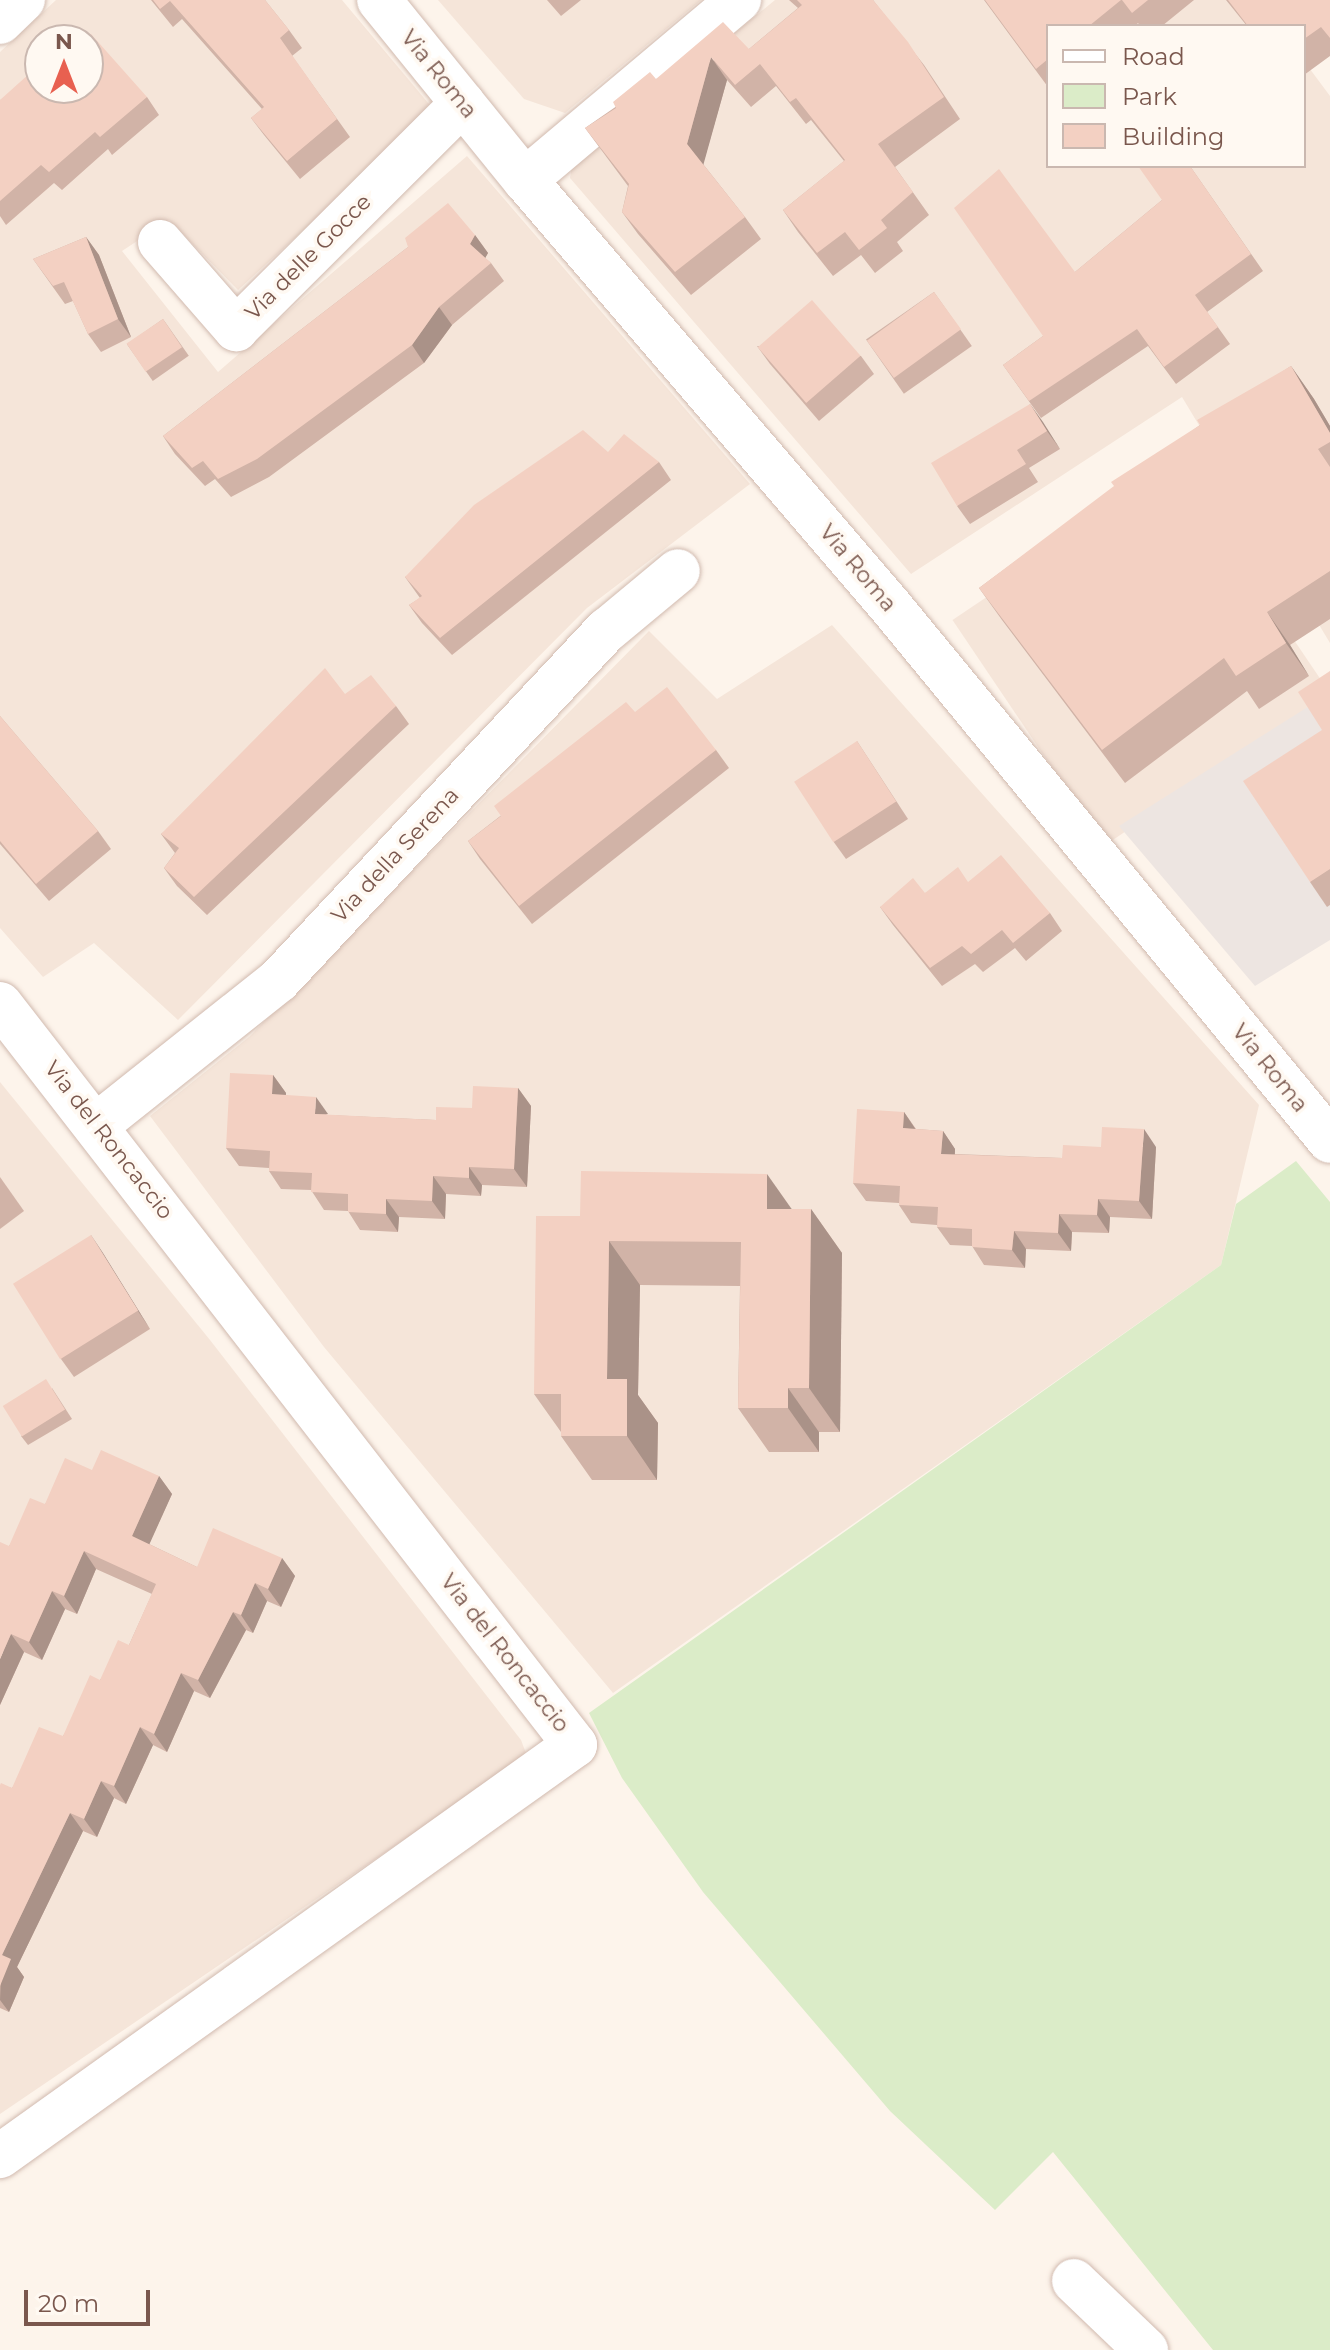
<!DOCTYPE html>
<style>
body{margin:0}
#map{position:relative;width:1330px;height:2350px;overflow:hidden;background:#fdf4eb;font-family:Montserrat,sans-serif}
div>[style]{position:absolute}
[style*='--x']{left:calc(var(--x)*1px);top:calc(var(--y)*1px);width:calc(var(--w)*1px);rotate:calc(var(--a)*1deg)}
.residential>*{inset:0;background:#f5e5d9;transform-origin:0 0}
.industrial>*{inset:0;background:#ede5e1}
.green>*{inset:0;background:#dbecc8}
.roads{filter:drop-shadow(0 0 2px #d1baaf) drop-shadow(0 0 2px #d1baaf)}
.minor>*{height:44px;margin:-22px;padding:0 22px;transform-origin:22px;border-radius:22px;background:#fff}
.wall>*{inset:0;background:#d1b3a7;transform-origin:0 0}
.shaded-wall>*{inset:0;background:#aa9288}
.building>*{inset:0;background:#f3d0c2;transform-origin:0 0}
span{translate:-50% -50%;white-space:nowrap;text-align:center;line-height:1.15;-webkit-text-stroke:7px #fff9f2;paint-order:stroke}
.street-label{font-size:22px;color:#7a574d}
.legend{position:absolute;left:1046px;top:24px;width:260px;height:144px;box-sizing:border-box;background:#fff9f2;border:2px solid #cab8b0;margin:0;padding:10px 14px;list-style:none;font-size:24px;color:#7a574d}
.legend li{display:flex;align-items:center;gap:16px;height:40px}
.legend b{width:40px;border:2px solid #cab8b0}
.north{position:absolute;left:24px;top:24px;width:80px;height:80px;box-sizing:border-box;background:#fff9f2;border:2px solid #cab8b0;border-radius:50%;rotate:0deg;font-size:22px;font-weight:700;line-height:32px;text-align:center;color:#7a574d}
.north::after{content:'';display:block;margin:auto;width:28px;height:36px;background:#e86050;clip-path:polygon(50% 0,100% 100%,50% 72%,0 100%)}
.scale{position:absolute;left:24px;top:2290px;width:126px;height:36px;box-sizing:border-box;border:4px solid #7a574d;border-top:0;padding-left:10px;font-size:24px;line-height:28px;white-space:nowrap;color:#7a574d;-webkit-text-stroke:6px #fff9f2;paint-order:stroke}
</style>
<div id="map">
<div class="residential">
<i style="clip-path:polygon(evenodd,56px 0,342px 0,434px 110px,238px 290px,169px 220px,122px 251px,218px 372px,467px 156px,750px 484px,587px 608px,178px 1020px,94px 943px,43px 977px,0 928px,0 52px,56px 0,40px 40px,88px 40px,88px 88px,40px 88px,40px 40px)"></i>
<i style="clip-path:polygon(438px 0,701px 0,565px 113px,524px 99px)"></i>
<i style="clip-path:polygon(775px 0,1257px 0,1277px 26px,1048px 26px,1048px 166px,1304px 166px,1304px 61px,1330px 96px,1330px 643px,1182px 397px,911px 574px,570px 178px,572px 166px)"></i>
<i style="left:1178px;top:468px;width:272px;height:272px;rotate:56deg"></i>
<i style="clip-path:polygon(832px 625px,1259px 1105px,1221px 1265px,613px 1693px,324px 1347px,150px 1116px,249px 1037px,649px 631px,717px 699px)"></i>
<i style="clip-path:polygon(0 1082px,210px 1340px,521px 1740px,527px 1756px,0 2114px)"></i>
</div>
<div class="industrial">
<i style="clip-path:polygon(1330px 693px,1330px 940px,1255px 986px,1119px 826px)"></i>
</div>
<div class="green">
<i style="clip-path:polygon(1296px 1161px,1330px 1202px,1330px 2350px,1213px 2350px,1053px 2152px,995px 2210px,890px 2111px,703px 1892px,622px 1778px,589px 1713px,1221px 1265px,1236px 1204px)"></i>
</div>
<div class="roads">
<div class="minor">
<i style="--x:379;--y:0;--w:232;--a:51"></i>
<i style="--x:525;--y:180;--w:562;--a:49.4"></i>
<i style="--x:891;--y:607;--w:691;--a:50.58"></i>
<i style="--x:0;--y:22;--w:32;--a:-44"></i>
<i style="--x:525;--y:180;--w:280;--a:-40.1"></i>
<i style="--x:160;--y:242;--w:116;--a:48.9"></i>
<i style="--x:236;--y:329;--w:320;--a:-44.9"></i>
<i style="--x:0;--y:1004;--w:938;--a:52.19"></i>
<i style="--x:575;--y:1745;--w:707;--a:144.44"></i>
<i style="--x:98;--y:1124;--w:231;--a:-38.5"></i>
<i style="--x:279;--y:980;--w:480;--a:-46.9"></i>
<i style="--x:607;--y:630;--w:92;--a:-39.7"></i>
<i style="--x:1074;--y:2281;--w:100;--a:43.8"></i>
</div>
</div>
<div class="wall">
<i style="clip-path:polygon(151px 0,265px 0,289px 30px,302px 48px,292px 56px,350px 137px,300px 179px,264px 135px,251px 118px,262px 109px,182px 19px,173px 27px)"></i>
<i style="clip-path:polygon(547px 0,581px 0,561px 16px)"></i>
<i style="clip-path:polygon(789px 0,873px 0,924px 65px,960px 119px,895px 167px,929px 215px,897px 242px,903px 251px,875px 273px,861px 255px,833px 276px,798px 232px,783px 210px,844px 161px,811px 120px,806px 124px,776px 86px,751px 107px,727px 80px,703px 164px,745px 217px,761px 239px,691px 295px,638px 234px,622px 212px,628px 186px,585px 128px,656px 79px,749px 49px,798px 8px)"></i>
<i style="clip-path:polygon(984px 0,1194px 0,1162px 26px,1140px 26px,1138px 23px,1135px 26px,1048px 26px,1048px 87px)"></i>
<i style="clip-path:polygon(1226px 0,1330px 0,1330px 56px,1304px 75px,1304px 26px,1247px 26px)"></i>
<i style="clip-path:polygon(40px 88px,147px 97px,159px 115px,112px 155px,108px 149px,62px 190px,54px 183px,6px 225px,0 216px,0 100px)"></i>
<i style="clip-path:polygon(1190px 166px,1263px 271px,1207px 312px,1230px 344px,1176px 384px,1148px 346px,1041px 418px,1003px 365px,1043px 336px,1075px 272px,1162px 200px)"></i>
<i style="clip-path:polygon(475px 235px,488px 253px,485px 258px,491px 263px,504px 281px,452px 325px,424px 363px,269px 477px,231px 497px,215px 479px,205px 486px,175px 454px,163px 436px,408px 247px)"></i>
<i style="clip-path:polygon(86px 237px,99px 255px,131px 337px,101px 352px,88px 334px,73px 301px,65px 304px,33px 259px)"></i>
<i style="left:934px;top:292px;width:66px;height:83px;rotate:55deg"></i>
<i style="left:163px;top:319px;width:45px;height:44px;rotate:55deg"></i>
<i style="clip-path:polygon(757px 346px,861px 356px,874px 374px,819px 421px,770px 364px)"></i>
<i style="clip-path:polygon(1291px 366px,1314px 399px,1330px 426px,1330px 619px,1290px 645px,1309px 676px,1259px 709px,1247px 691px,1125px 783px,1002px 620px,979px 588px,1200px 425px)"></i>
<i style="clip-path:polygon(1030px 404px,1060px 449px,1029px 468px,1038px 482px,970px 524px,957px 506px)"></i>
<i style="clip-path:polygon(608px 452px,659px 462px,671px 480px,452px 655px,422px 623px,409px 605px,420px 598px,405px 577px)"></i>
<i style="clip-path:polygon(1330px 671px,1330px 905px,1327px 907px,1310px 882px,1322px 730px)"></i>
<i style="clip-path:polygon(345px 694px,396px 706px,409px 724px,207px 915px,177px 886px,164px 868px,175px 853px,161px 834px)"></i>
<i style="clip-path:polygon(635px 712px,716px 750px,729px 768px,532px 924px,480px 859px,468px 841px)"></i>
<i style="clip-path:polygon(0 716px,98px 831px,111px 849px,49px 901px,0 844px)"></i>
<i style="clip-path:polygon(857px 741px,908px 819px,846px 859px,833px 841px)"></i>
<i style="clip-path:polygon(968px 882px,1050px 913px,1062px 931px,1026px 961px,1015px 948px,983px 972px,975px 964px,942px 986px,893px 925px,880px 907px,925px 893px)"></i>
<i style="clip-path:polygon(273px 1075px,286px 1093px,286px 1095px,328px 1115px,436px 1120px,472px 1108px,518px 1088px,531px 1106px,527px 1187px,482px 1185px,481px 1196px,446px 1194px,445px 1219px,399px 1217px,398px 1232px,360px 1230px,348px 1211px,324px 1210px,311px 1190px,281px 1189px,269px 1171px,269px 1168px,239px 1166px,226px 1148px)"></i>
<i style="clip-path:polygon(904px 1112px,916px 1129px,943px 1131px,955px 1149px,955px 1154px,1062px 1158px,1101px 1147px,1156px 1147px,1152px 1219px,1110px 1217px,1109px 1233px,1072px 1232px,1071px 1251px,1026px 1249px,1025px 1268px,984px 1265px,972px 1246px,950px 1245px,937px 1227px,937px 1225px,911px 1223px,899px 1205px,899px 1203px,866px 1201px,853px 1183px)"></i>
<i style="clip-path:polygon(0 1177px,24px 1211px,0 1229px)"></i>
<i style="clip-path:polygon(792px 1209px,811px 1209px,842px 1253px,840px 1432px,819px 1432px,819px 1452px,769px 1452px,738px 1408px,740px 1286px,640px 1285px,638px 1395px,658px 1423px,657px 1480px,592px 1480px,561px 1436px,561px 1432px,534px 1394px,580px 1216px)"></i>
<i style="clip-path:polygon(91px 1235px,150px 1329px,74px 1377px,61px 1359px)"></i>
<i style="clip-path:polygon(52px 1388px,72px 1419px,28px 1445px,21px 1436px)"></i>
<i style="clip-path:polygon(92px 1470px,159px 1476px,172px 1494px,149px 1544px,197px 1567px,282px 1558px,295px 1576px,281px 1607px,267px 1601px,253px 1633px,246px 1630px,210px 1698px,194px 1691px,167px 1752px,153px 1745px,126px 1804px,114px 1798px,97px 1837px,83px 1831px,17px 1967px,24px 1977px,9px 2012px,0 2008px,0 1785px,12px 1788px,63px 1736px,100px 1680px,129px 1645px,152px 1594px,96px 1569px,77px 1614px,65px 1609px,42px 1660px,24px 1652px,0 1705px,9px 1546px,45px 1504px)"></i>
</div>
<div class="shaded-wall">
<i style="clip-path:polygon(711px 57px,727px 80px,703px 166px,687px 144px)"></i>
<i style="clip-path:polygon(475px 235px,488px 253px,483px 262px,470px 244px)"></i>
<i style="clip-path:polygon(86px 237px,99px 255px,131px 337px,118px 319px)"></i>
<i style="clip-path:polygon(439px 307px,452px 325px,424px 363px,412px 345px)"></i>
<i style="clip-path:polygon(1291px 366px,1314px 399px,1330px 426px,1330px 433px)"></i>
<i style="clip-path:polygon(1030px 404px,1043px 422px,1060px 449px,1047px 431px)"></i>
<i style="clip-path:polygon(1267px 612px,1290px 645px,1309px 676px,1286px 643px)"></i>
<i style="clip-path:polygon(273px 1075px,286px 1093px,285px 1112px,272px 1094px)"></i>
<i style="clip-path:polygon(518px 1088px,531px 1106px,527px 1187px,514px 1169px)"></i>
<i style="clip-path:polygon(316px 1097px,328px 1114px,315px 1114px)"></i>
<i style="clip-path:polygon(904px 1112px,916px 1130px,903px 1128px)"></i>
<i style="clip-path:polygon(1144px 1129px,1156px 1147px,1152px 1219px,1139px 1201px)"></i>
<i style="clip-path:polygon(943px 1131px,955px 1149px,954px 1172px,941px 1154px)"></i>
<i style="clip-path:polygon(469px 1167px,482px 1185px,481px 1196px,469px 1178px)"></i>
<i style="clip-path:polygon(767px 1174px,798px 1218px,767px 1209px)"></i>
<i style="clip-path:polygon(433px 1176px,446px 1194px,445px 1219px,432px 1201px)"></i>
<i style="clip-path:polygon(386px 1199px,399px 1217px,398px 1232px,386px 1214px)"></i>
<i style="clip-path:polygon(1098px 1199px,1110px 1217px,1109px 1233px,1097px 1215px)"></i>
<i style="clip-path:polygon(811px 1209px,842px 1253px,840px 1432px,809px 1388px)"></i>
<i style="clip-path:polygon(1059px 1214px,1072px 1232px,1071px 1251px,1058px 1233px)"></i>
<i style="clip-path:polygon(1014px 1231px,1026px 1249px,1025px 1268px,1012px 1250px)"></i>
<i style="clip-path:polygon(91px 1235px,103px 1253px,150px 1329px,138px 1311px)"></i>
<i style="clip-path:polygon(609px 1241px,640px 1285px,638px 1395px,658px 1423px,657px 1480px,627px 1436px,607px 1379px)"></i>
<i style="clip-path:polygon(788px 1388px,819px 1432px,819px 1452px,788px 1408px)"></i>
<i style="clip-path:polygon(159px 1476px,172px 1494px,145px 1554px,132px 1536px)"></i>
<i style="clip-path:polygon(84px 1551px,96px 1569px,77px 1614px,64px 1596px)"></i>
<i style="clip-path:polygon(282px 1558px,295px 1576px,281px 1607px,268px 1589px)"></i>
<i style="clip-path:polygon(255px 1583px,267px 1601px,253px 1633px,241px 1615px)"></i>
<i style="clip-path:polygon(52px 1591px,65px 1609px,42px 1660px,29px 1642px)"></i>
<i style="clip-path:polygon(233px 1612px,246px 1630px,210px 1698px,198px 1680px)"></i>
<i style="clip-path:polygon(11px 1634px,24px 1652px,0 1705px,0 1659px)"></i>
<i style="clip-path:polygon(181px 1673px,194px 1691px,167px 1752px,154px 1734px)"></i>
<i style="clip-path:polygon(140px 1727px,153px 1745px,126px 1804px,114px 1786px)"></i>
<i style="clip-path:polygon(101px 1781px,114px 1798px,97px 1837px,84px 1819px)"></i>
<i style="clip-path:polygon(70px 1813px,83px 1831px,17px 1967px,24px 1977px,9px 2012px,0 2000px,2px 1955px)"></i>
</div>
<div class="building">
<i style="clip-path:polygon(153px 0,265px 0,289px 30px,280px 38px,337px 119px,287px 161px,251px 118px,264px 107px,170px 1px,160px 9px)"></i>
<i style="clip-path:polygon(797px 0,873px 0,908px 42px,944px 97px,878px 144px,913px 192px,881px 220px,887px 228px,859px 250px,845px 232px,817px 253px,783px 210px,845px 160px,796px 98px,790px 102px,760px 64px,735px 85px,711px 57px,687px 144px,745px 217px,675px 272px,622px 212px,629px 184px,585px 128px,616px 108px,613px 102px,650px 72px,656px 79px,723px 22px,749px 49px,802px 5px)"></i>
<i style="clip-path:polygon(985px 0,1121px 0,1089px 26px,1048px 26px,1048px 59px,1036px 69px)"></i>
<i style="clip-path:polygon(1122px 0,1148px 0,1132px 13px)"></i>
<i style="clip-path:polygon(1228px 0,1330px 0,1330px 38px,1321px 27px,1304px 39px,1304px 26px,1248px 26px)"></i>
<i style="clip-path:polygon(91px 34px,147px 97px,100px 137px,95px 132px,49px 172px,41px 165px,0 201px,0 100px,39px 65px,40px 66px,40px 88px,88px 88px,88px 40px,83px 40px)"></i>
<i style="clip-path:polygon(1138px 166px,1190px 166px,1251px 254px,1195px 295px,1218px 327px,1164px 367px,1137px 329px,1029px 401px,1003px 365px,1043px 336px,954px 208px,999px 169px,1075px 272px,1162px 200px)"></i>
<i style="clip-path:polygon(448px 203px,475px 235px,470px 244px,491px 263px,439px 307px,412px 345px,257px 459px,218px 479px,203px 461px,192px 468px,163px 436px,408px 247px,405px 238px)"></i>
<i style="clip-path:polygon(86px 237px,118px 319px,88px 334px,64px 282px,53px 286px,33px 259px)"></i>
<i style="left:934px;top:292px;width:46px;height:83px;rotate:54deg"></i>
<i style="left:812px;top:300px;width:74px;height:72px;rotate:49deg"></i>
<i style="left:163px;top:319px;width:34px;height:44px;rotate:56deg"></i>
<i style="clip-path:polygon(1291px 366px,1330px 433px,1330px 442px,1318px 449px,1330px 467px,1330px 571px,1267px 612px,1286px 643px,1236px 676px,1224px 658px,1102px 750px,979px 588px,1114px 486px,1111px 482px,1200px 425px,1197px 420px)"></i>
<i style="clip-path:polygon(1030px 404px,1047px 431px,1017px 450px,1026px 464px,957px 506px,931px 463px)"></i>
<i style="clip-path:polygon(583px 430px,608px 452px,624px 434px,659px 462px,440px 638px,409px 605px,422px 596px,405px 577px,474px 505px)"></i>
<i style="clip-path:polygon(325px 668px,345px 694px,371px 675px,396px 706px,194px 897px,164px 868px,179px 848px,161px 834px)"></i>
<i style="clip-path:polygon(1330px 671px,1330px 869px,1310px 882px,1243px 781px,1322px 730px,1298px 692px)"></i>
<i style="clip-path:polygon(667px 687px,716px 750px,519px 906px,468px 841px,501px 816px,494px 806px,626px 702px,635px 712px)"></i>
<i style="clip-path:polygon(0 716px,98px 831px,36px 884px,0 841px)"></i>
<i style="left:857px;top:741px;width:72px;height:75px;rotate:57deg"></i>
<i style="clip-path:polygon(1001px 855px,1050px 913px,1013px 943px,1002px 930px,971px 954px,962px 946px,930px 968px,880px 907px,913px 878px,925px 893px,958px 867px,968px 882px)"></i>
<i style="clip-path:polygon(230px 1073px,273px 1075px,272px 1094px,316px 1097px,315px 1114px,436px 1120px,436px 1107px,472px 1108px,473px 1086px,518px 1088px,514px 1169px,469px 1167px,469px 1178px,433px 1176px,432px 1201px,386px 1199px,386px 1214px,348px 1212px,348px 1194px,311px 1192px,312px 1173px,269px 1171px,270px 1151px,226px 1148px)"></i>
<i style="clip-path:polygon(857px 1109px,904px 1112px,903px 1128px,943px 1131px,941px 1154px,1062px 1158px,1063px 1145px,1101px 1147px,1102px 1127px,1144px 1129px,1139px 1201px,1098px 1199px,1097px 1215px,1059px 1214px,1058px 1233px,1014px 1231px,1012px 1250px,972px 1247px,972px 1229px,937px 1227px,938px 1207px,899px 1205px,900px 1186px,853px 1183px)"></i>
<i style="clip-path:polygon(581px 1171px,767px 1174px,767px 1209px,811px 1209px,809px 1388px,788px 1388px,788px 1408px,738px 1408px,741px 1242px,609px 1241px,607px 1379px,627px 1379px,627px 1436px,561px 1436px,561px 1394px,534px 1394px,536px 1216px,580px 1216px)"></i>
<i style="left:91px;top:1235px;width:89px;height:92px;rotate:58deg"></i>
<i style="left:46px;top:1379px;width:36px;height:51px;rotate:58deg"></i>
<i style="clip-path:polygon(101px 1450px,159px 1476px,132px 1536px,197px 1567px,213px 1528px,282px 1558px,268px 1589px,255px 1583px,241px 1615px,233px 1612px,198px 1680px,181px 1673px,154px 1734px,140px 1727px,114px 1786px,101px 1781px,84px 1819px,70px 1813px,2px 1955px,11px 1959px,0 1986px,0 1785px,1px 1783px,12px 1788px,39px 1727px,63px 1736px,90px 1675px,100px 1680px,118px 1640px,129px 1645px,156px 1584px,84px 1551px,64px 1596px,52px 1591px,29px 1642px,11px 1634px,0 1659px,0 1542px,9px 1546px,30px 1498px,45px 1504px,65px 1458px,92px 1470px)"></i>
</div>
<div class="street-label">
<span style="left:439px;top:74px;rotate:51deg">Via Roma</span>
<span style="left:308px;top:257px;rotate:-45deg">Via delle Gocce</span>
<span style="left:858px;top:568px;rotate:50deg">Via Roma</span>
<span style="left:395px;top:855px;rotate:-47deg">Via della Serena</span>
<span style="left:1270px;top:1068px;rotate:51deg">Via Roma</span>
<span style="left:109px;top:1140px;rotate:52deg">Via del Roncaccio</span>
<span style="left:505px;top:1653px;rotate:52deg">Via del Roncaccio</span>
</div>
<ul class="legend">
<li><b style="height:10px;background:#fff"></b>Road</li>
<li><b style="height:22px;background:#dbecc8"></b>Park</li>
<li><b style="height:22px;background:#f3d0c2"></b>Building</li>
</ul>
<div class="north">N</div>
<div class="scale">20 m</div>
</div>
